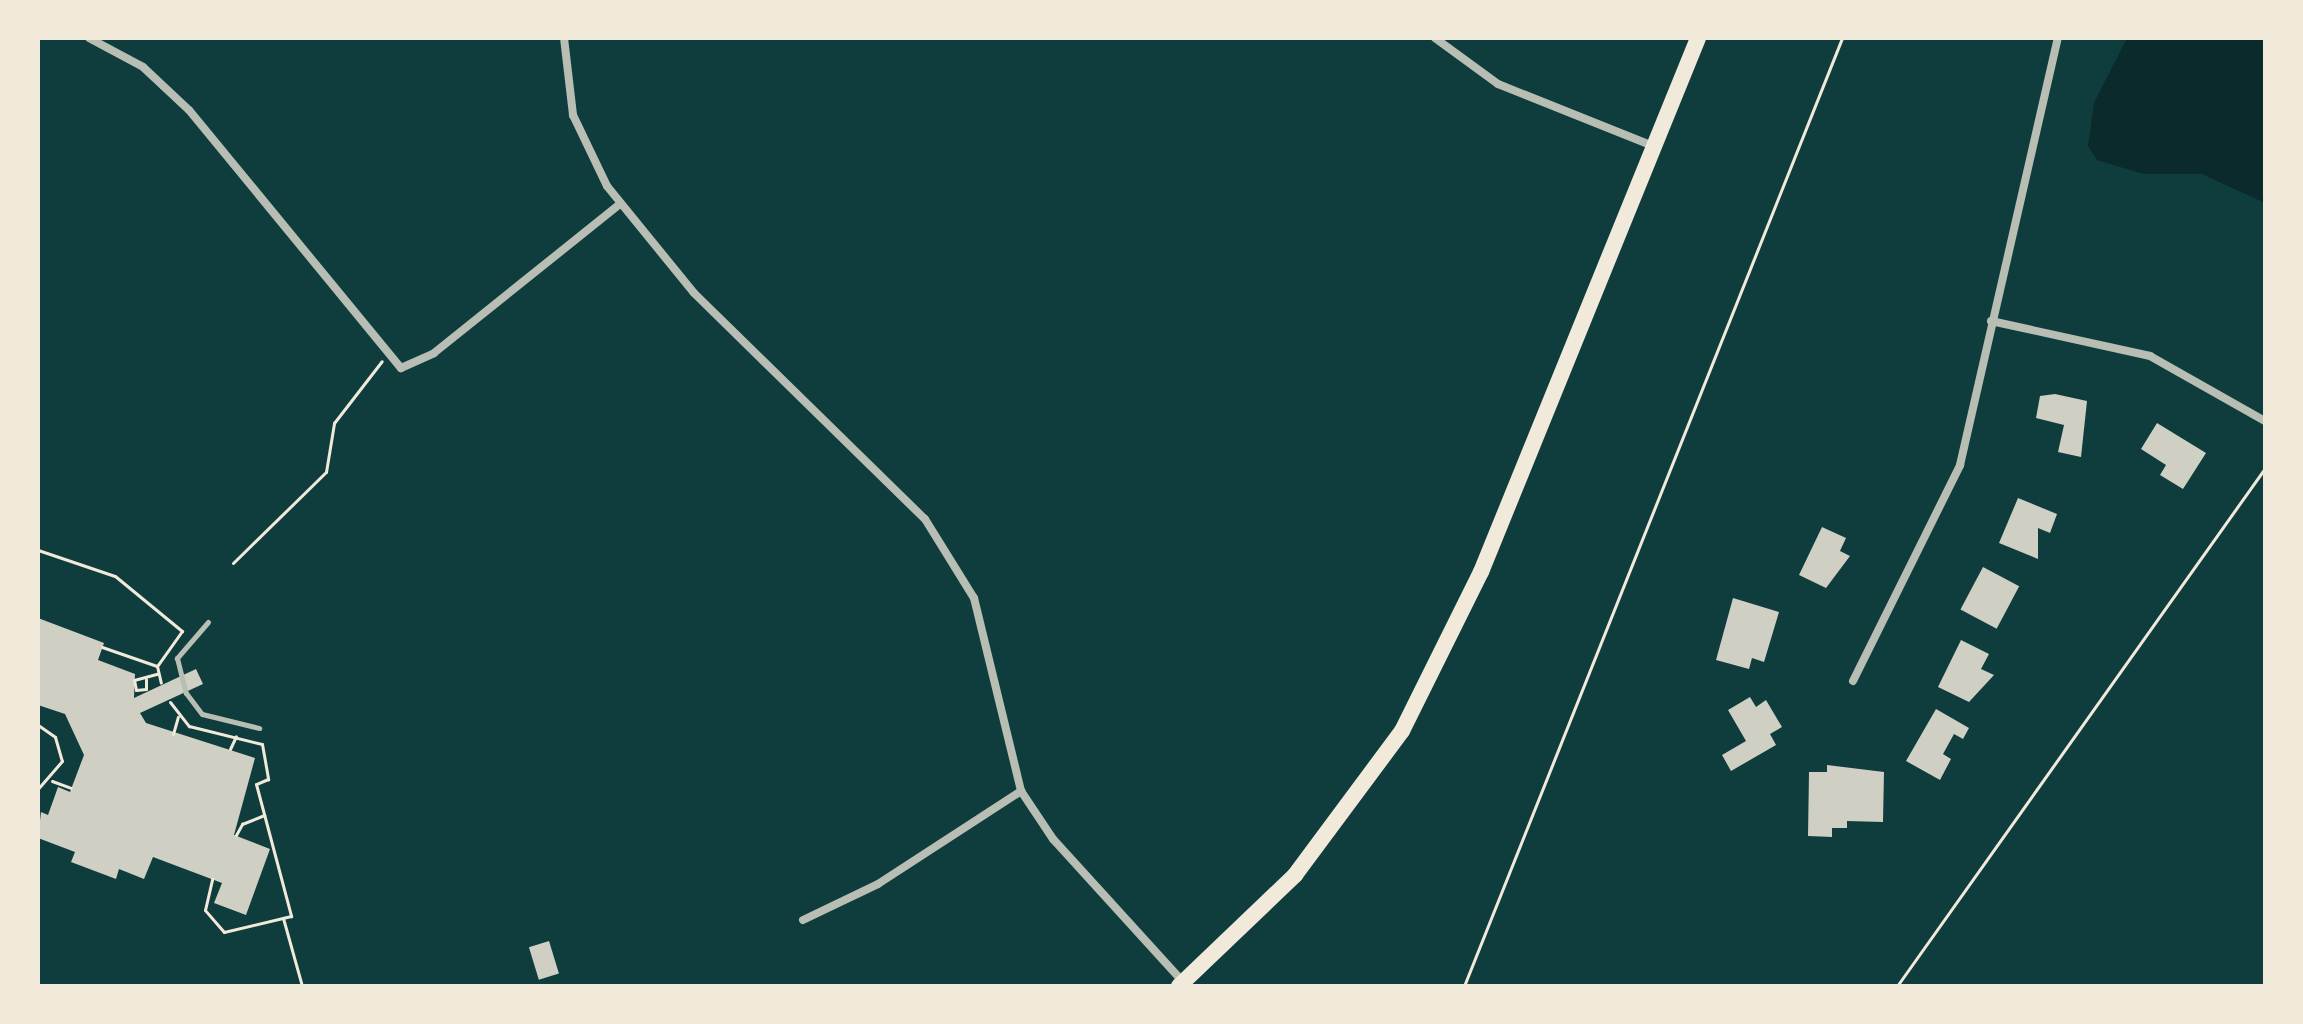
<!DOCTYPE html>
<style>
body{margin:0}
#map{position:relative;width:2303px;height:1024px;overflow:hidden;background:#0f3d3e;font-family:"Source Sans 3",sans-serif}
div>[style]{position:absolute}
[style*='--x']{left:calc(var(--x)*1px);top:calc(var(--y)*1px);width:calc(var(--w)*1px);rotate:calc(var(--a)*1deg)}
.water>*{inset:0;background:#0a2a2b}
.building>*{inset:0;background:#cfcfc3;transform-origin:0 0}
.path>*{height:3px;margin:-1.5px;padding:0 1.5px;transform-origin:1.5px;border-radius:1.5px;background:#f1e9da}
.service>*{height:5px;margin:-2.5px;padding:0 2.5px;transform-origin:2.5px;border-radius:2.5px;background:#b8beb3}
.minor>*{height:8px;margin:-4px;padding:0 4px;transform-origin:4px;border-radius:4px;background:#b8beb3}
.secondary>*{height:16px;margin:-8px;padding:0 8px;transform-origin:8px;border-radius:8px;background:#f1e9da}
span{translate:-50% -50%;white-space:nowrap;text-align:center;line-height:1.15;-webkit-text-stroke:6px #f1e9da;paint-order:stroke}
.frame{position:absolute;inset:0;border:40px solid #f1e9da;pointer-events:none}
</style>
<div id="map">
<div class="water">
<i style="clip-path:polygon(2127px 38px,2265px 38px,2265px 203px,2202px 174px,2144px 174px,2097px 160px,2088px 146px,2094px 103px)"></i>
</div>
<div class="building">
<i style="clip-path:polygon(2055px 394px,2087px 401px,2081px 457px,2058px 452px,2064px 425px,2036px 418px,2040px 396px)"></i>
<i style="clip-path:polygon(2157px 423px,2206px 453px,2183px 489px,2160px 475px,2166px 465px,2141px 449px)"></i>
<i style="clip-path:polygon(2018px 498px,2057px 514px,2050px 533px,2038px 528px,2038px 559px,1999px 543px)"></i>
<i style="clip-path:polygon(1822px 527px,1846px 538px,1840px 551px,1850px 556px,1826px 588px,1799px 575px)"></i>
<i style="left:1983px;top:567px;width:41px;height:48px;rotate:28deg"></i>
<i style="clip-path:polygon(1733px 598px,1779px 612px,1764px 662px,1752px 658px,1749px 669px,1716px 660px)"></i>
<i style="clip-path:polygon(38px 618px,104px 643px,98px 660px,135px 674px,134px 698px,196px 669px,203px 684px,140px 713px,146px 723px,255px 758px,234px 835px,270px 849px,246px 915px,214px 903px,222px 883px,153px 857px,144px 879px,119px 869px,116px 879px,71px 862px,75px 852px,38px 838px,41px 812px,48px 815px,58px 787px,70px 792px,84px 755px,65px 714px,38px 705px)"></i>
<i style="clip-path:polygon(1961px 640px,1989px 654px,1981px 669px,1994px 675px,1969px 702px,1938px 687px)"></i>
<i style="clip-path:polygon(1750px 697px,1756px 707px,1766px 700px,1782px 727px,1770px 734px,1776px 745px,1731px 771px,1722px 755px,1746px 741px,1728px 710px)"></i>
<i style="clip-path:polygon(1936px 709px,1969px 728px,1963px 739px,1954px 734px,1943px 754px,1951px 759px,1940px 780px,1906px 761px)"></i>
<i style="clip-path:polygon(1827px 765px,1884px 772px,1883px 822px,1847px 821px,1847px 828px,1832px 828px,1832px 837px,1808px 836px,1809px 772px,1827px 772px)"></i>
<i style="left:549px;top:941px;width:34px;height:21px;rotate:73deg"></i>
</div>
<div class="path">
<i style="--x:38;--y:550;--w:81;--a:18.7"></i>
<i style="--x:115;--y:576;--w:87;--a:39.4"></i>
<i style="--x:182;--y:631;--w:43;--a:125.5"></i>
<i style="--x:157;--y:666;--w:17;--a:77"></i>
<i style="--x:233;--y:563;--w:130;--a:-44.4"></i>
<i style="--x:326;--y:472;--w:50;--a:-80.7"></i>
<i style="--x:334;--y:423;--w:78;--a:-52.3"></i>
<i style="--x:102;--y:647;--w:58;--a:19.1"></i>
<i style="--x:146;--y:679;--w:10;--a:90"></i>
<i style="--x:146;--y:689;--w:10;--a:174"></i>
<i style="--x:136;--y:690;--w:10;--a:-101"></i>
<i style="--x:134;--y:680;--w:24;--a:-15"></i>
<i style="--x:170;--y:702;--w:31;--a:52"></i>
<i style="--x:189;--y:726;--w:75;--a:13.9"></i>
<i style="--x:262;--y:744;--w:36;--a:80"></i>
<i style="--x:268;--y:779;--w:13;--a:157"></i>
<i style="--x:256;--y:784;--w:137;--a:75.1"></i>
<i style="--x:291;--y:916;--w:69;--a:166.6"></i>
<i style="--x:224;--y:932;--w:29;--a:-131"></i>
<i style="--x:205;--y:910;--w:32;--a:-77"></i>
<i style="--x:38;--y:725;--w:21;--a:35"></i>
<i style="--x:55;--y:737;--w:25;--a:74"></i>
<i style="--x:62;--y:761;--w:37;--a:131"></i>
<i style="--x:173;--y:734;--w:18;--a:-74"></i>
<i style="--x:230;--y:749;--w:14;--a:-65"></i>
<i style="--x:52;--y:781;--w:20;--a:20"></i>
<i style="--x:236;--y:835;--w:13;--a:-61"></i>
<i style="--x:242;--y:824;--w:24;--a:-22"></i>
<i style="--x:283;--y:918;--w:71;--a:74.4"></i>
<i style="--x:1464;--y:986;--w:1021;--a:-68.26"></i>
<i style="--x:1897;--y:986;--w:635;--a:-54.61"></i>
</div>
<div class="service">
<i style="--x:208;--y:622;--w:48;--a:130.7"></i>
<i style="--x:177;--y:658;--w:36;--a:76"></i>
<i style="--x:186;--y:693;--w:26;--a:53"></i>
<i style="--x:202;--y:714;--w:59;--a:13.8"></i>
</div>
<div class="minor">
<i style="--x:89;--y:38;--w:61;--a:28.2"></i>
<i style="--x:143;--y:67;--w:63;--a:43.1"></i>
<i style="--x:189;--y:110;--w:334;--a:50.6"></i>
<i style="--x:401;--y:368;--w:36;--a:-24"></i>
<i style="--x:434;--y:353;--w:238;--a:-38.7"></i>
<i style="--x:564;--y:38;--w:78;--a:83.3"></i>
<i style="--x:573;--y:115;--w:79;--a:64.4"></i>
<i style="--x:607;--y:186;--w:138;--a:50.9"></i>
<i style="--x:694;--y:293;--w:323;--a:44.4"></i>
<i style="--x:925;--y:519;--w:93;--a:58.2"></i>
<i style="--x:974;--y:598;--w:199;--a:76.3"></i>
<i style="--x:1021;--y:791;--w:58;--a:56.3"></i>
<i style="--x:1053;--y:839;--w:193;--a:47.7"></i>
<i style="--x:1435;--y:38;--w:78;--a:36.1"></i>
<i style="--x:1498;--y:84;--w:167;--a:21.8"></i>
<i style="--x:1991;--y:321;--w:163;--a:12.4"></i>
<i style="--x:2150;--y:356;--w:132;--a:29.5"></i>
<i style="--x:1853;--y:681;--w:241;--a:-63.6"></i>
<i style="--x:1960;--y:465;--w:438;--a:-77.1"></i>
<i style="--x:803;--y:920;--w:83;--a:-25.6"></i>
<i style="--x:878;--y:884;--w:171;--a:-33"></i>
</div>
<div class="secondary">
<i style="--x:1179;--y:986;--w:161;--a:-43.7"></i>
<i style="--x:1295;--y:875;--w:179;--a:-53.4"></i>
<i style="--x:1402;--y:731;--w:178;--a:-63.6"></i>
<i style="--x:1481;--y:572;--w:576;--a:-67.88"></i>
</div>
<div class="frame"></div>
</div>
